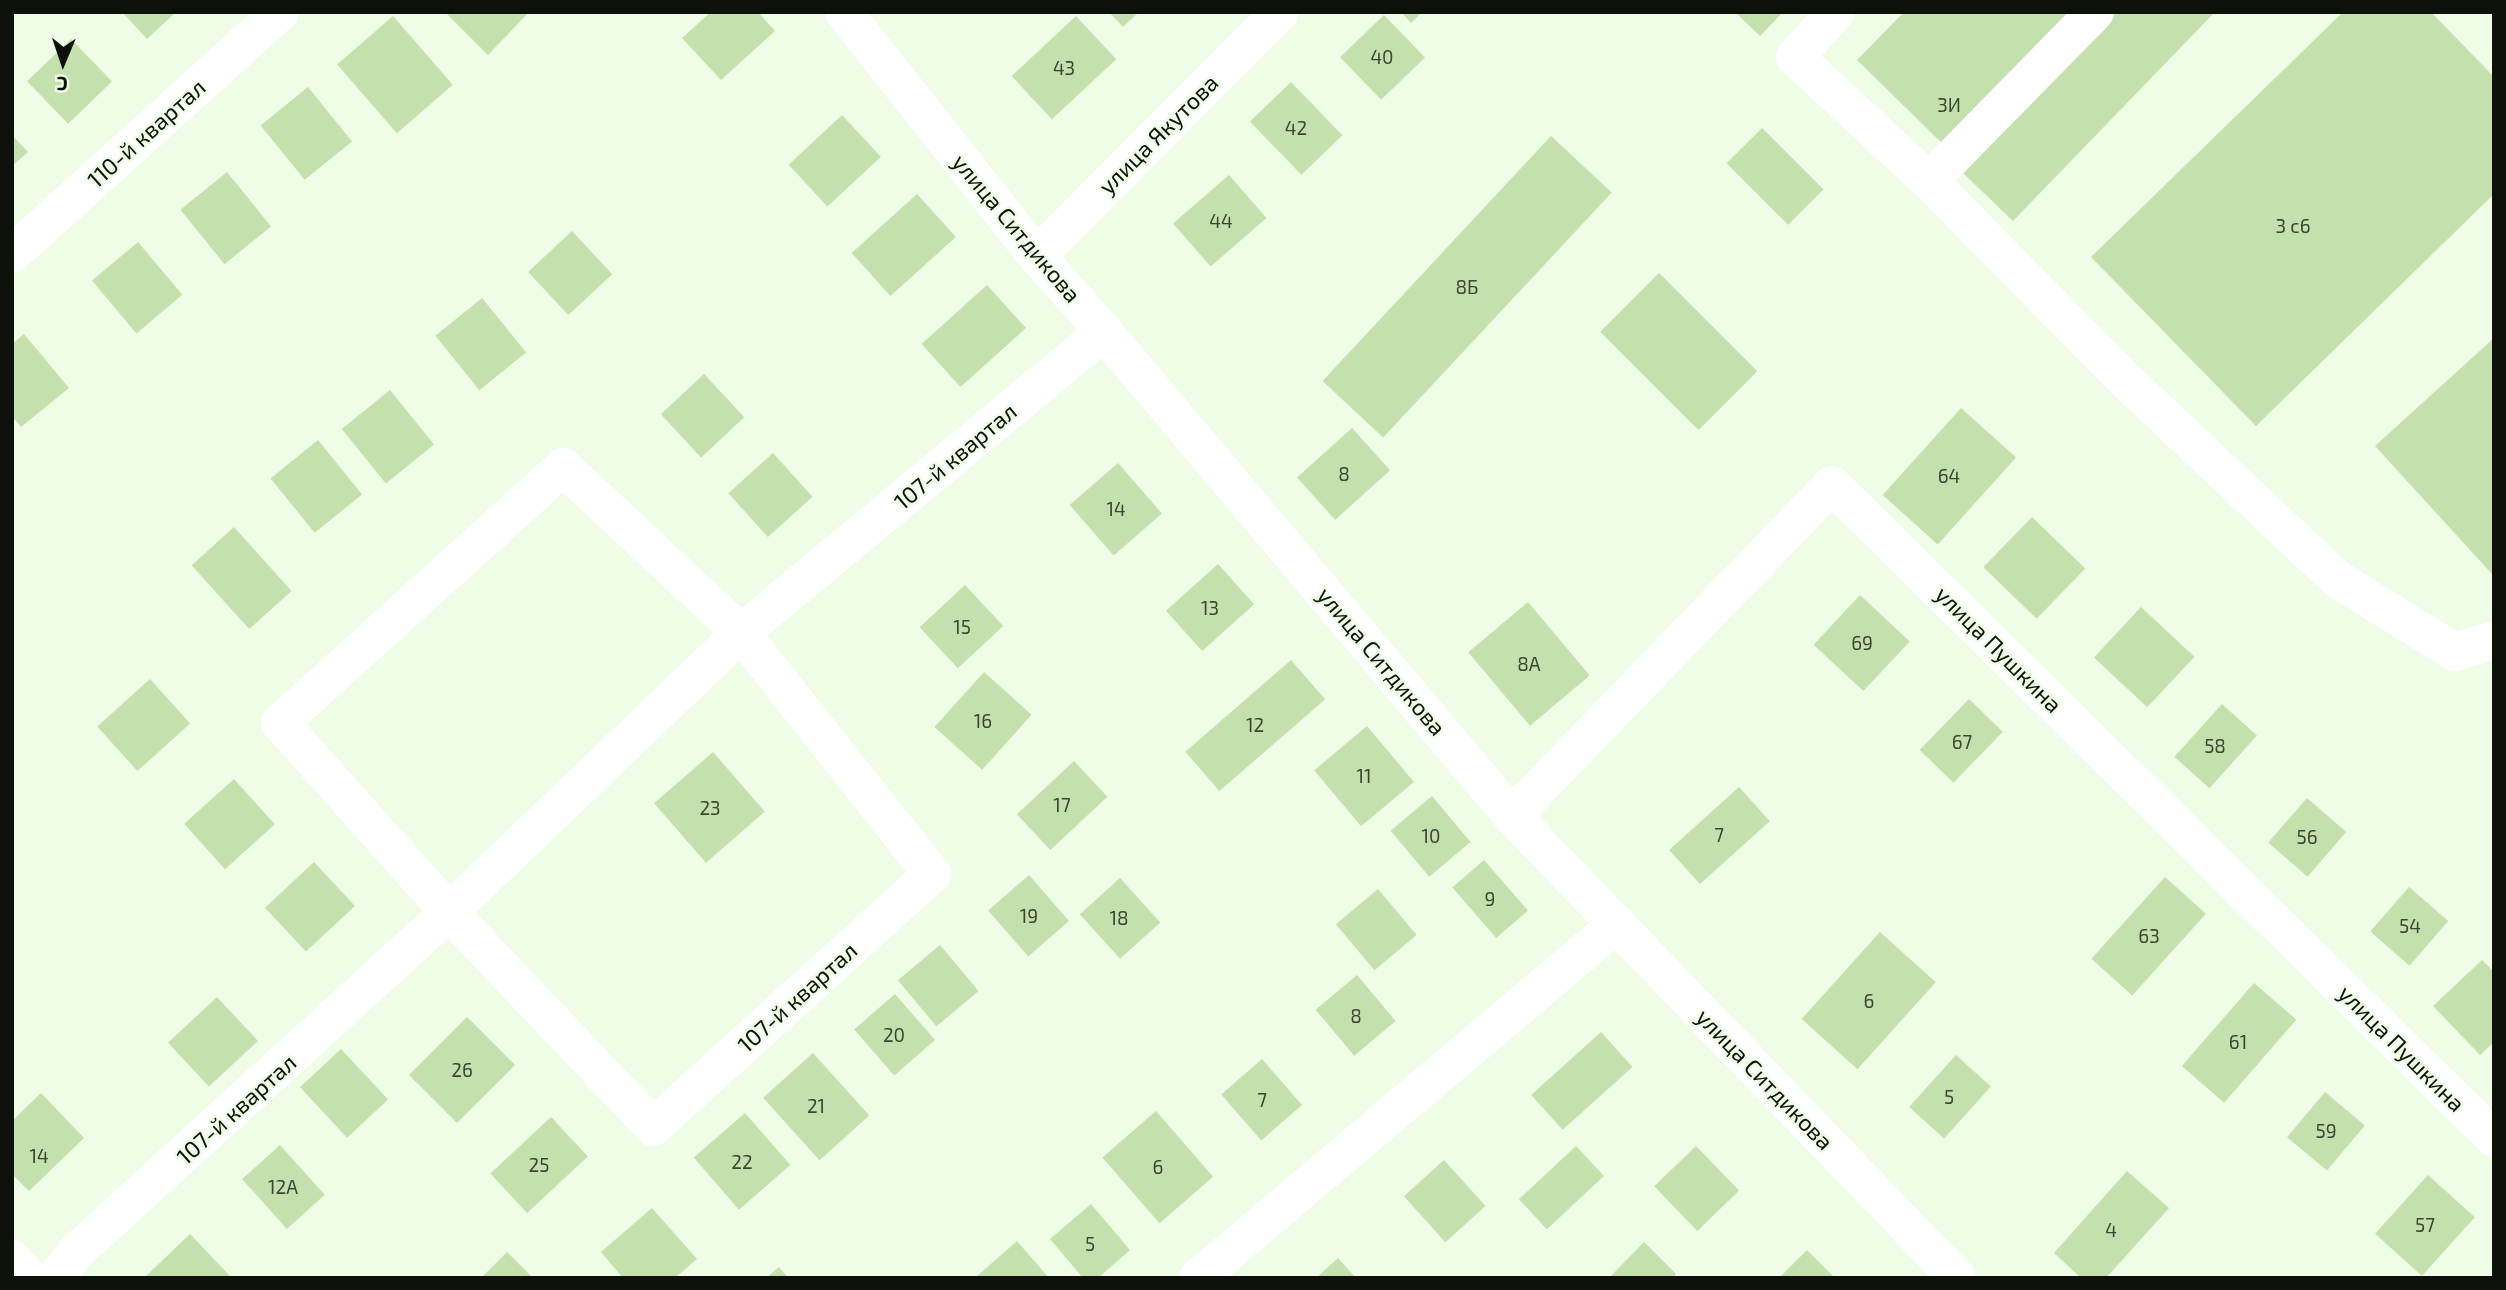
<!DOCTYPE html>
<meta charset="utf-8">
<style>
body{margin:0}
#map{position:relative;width:2506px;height:1290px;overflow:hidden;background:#effce6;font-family:"Exo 2",sans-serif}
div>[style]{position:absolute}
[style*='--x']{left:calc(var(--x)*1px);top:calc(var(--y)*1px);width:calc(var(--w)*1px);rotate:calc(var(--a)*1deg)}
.building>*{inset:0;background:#c4e1ad;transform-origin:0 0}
.minor>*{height:38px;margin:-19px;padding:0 19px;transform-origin:19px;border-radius:19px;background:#fff}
span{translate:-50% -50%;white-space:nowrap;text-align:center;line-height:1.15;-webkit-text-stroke:5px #effce6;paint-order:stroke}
.number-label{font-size:19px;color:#3b4532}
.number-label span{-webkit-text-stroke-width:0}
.street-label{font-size:23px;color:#0d1109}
.frame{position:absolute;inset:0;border:14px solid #0d1109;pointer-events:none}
.north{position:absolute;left:28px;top:28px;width:70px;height:70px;-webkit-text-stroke:5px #effce6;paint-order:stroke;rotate:182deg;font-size:19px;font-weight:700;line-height:28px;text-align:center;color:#0d1109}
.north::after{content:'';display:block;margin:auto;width:24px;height:32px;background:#0d1109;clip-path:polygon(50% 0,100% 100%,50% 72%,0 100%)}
</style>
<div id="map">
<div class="building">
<i style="clip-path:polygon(122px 12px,176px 12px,147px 39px)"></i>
<i style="clip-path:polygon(445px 12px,529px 12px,488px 55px)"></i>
<i style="clip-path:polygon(711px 12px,758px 12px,775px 31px,721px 80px,682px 38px)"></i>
<i style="clip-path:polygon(1109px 12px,1139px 12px,1123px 27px)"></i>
<i style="clip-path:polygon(1401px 12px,1422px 12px,1411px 23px)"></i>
<i style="clip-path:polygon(1735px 12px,1783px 12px,1760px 36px)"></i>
<i style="clip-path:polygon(1904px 12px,2087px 12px,1950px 151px,1857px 60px)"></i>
<i style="clip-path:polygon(2115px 12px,2215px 12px,2013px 221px,1961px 171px)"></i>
<i style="clip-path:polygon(2343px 12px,2431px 12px,2494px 77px,2494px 194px,2256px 426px,2091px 257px)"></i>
<i style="left:1384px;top:15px;width:59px;height:61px;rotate:46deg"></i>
<i style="left:393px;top:16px;width:91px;height:74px;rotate:49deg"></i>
<i style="left:1076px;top:16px;width:59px;height:88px;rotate:47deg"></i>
<i style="left:71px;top:39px;width:59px;height:61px;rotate:46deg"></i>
<i style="left:1291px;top:82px;width:74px;height:57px;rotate:46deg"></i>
<i style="left:308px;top:87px;width:70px;height:61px;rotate:51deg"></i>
<i style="left:842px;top:115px;width:57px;height:73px;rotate:47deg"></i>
<i style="left:1762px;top:128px;width:87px;height:50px;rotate:45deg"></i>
<i style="clip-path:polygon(12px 135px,28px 152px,12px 166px)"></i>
<i style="left:1551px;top:136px;width:83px;height:335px;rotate:43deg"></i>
<i style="left:227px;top:172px;width:70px;height:60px;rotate:51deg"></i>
<i style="left:1229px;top:175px;width:57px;height:74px;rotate:49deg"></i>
<i style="left:917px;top:194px;width:58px;height:88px;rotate:48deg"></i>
<i style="left:572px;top:231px;width:59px;height:60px;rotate:47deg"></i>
<i style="left:138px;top:242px;width:69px;height:60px;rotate:50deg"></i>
<i style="left:1659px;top:273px;width:139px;height:83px;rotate:45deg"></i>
<i style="left:987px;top:285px;width:58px;height:88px;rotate:48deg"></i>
<i style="left:482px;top:298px;width:70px;height:60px;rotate:51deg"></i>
<i style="clip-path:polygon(24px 334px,69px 388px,21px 427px,12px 416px,12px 344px)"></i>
<i style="clip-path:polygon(2494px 338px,2494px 572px,2492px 574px,2375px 446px)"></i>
<i style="left:704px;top:374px;width:59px;height:59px;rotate:47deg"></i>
<i style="left:390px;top:390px;width:70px;height:62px;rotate:51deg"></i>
<i style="left:1961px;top:408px;width:74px;height:117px;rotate:42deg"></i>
<i style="left:1352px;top:428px;width:57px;height:74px;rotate:48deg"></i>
<i style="left:318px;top:440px;width:70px;height:61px;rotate:51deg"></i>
<i style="left:773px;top:453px;width:59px;height:60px;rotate:48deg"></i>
<i style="left:1118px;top:463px;width:67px;height:64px;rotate:49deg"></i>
<i style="left:2032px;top:517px;width:74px;height:70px;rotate:44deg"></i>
<i style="left:234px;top:527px;width:86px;height:57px;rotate:48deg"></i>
<i style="left:1218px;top:564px;width:54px;height:70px;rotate:48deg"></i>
<i style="left:965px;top:585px;width:56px;height:62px;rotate:47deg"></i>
<i style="left:1860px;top:595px;width:68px;height:68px;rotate:43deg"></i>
<i style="left:1528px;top:602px;width:96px;height:78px;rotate:50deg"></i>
<i style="left:2141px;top:607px;width:73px;height:69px;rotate:43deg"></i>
<i style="left:1291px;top:660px;width:52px;height:140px;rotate:49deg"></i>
<i style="left:984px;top:672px;width:64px;height:74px;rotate:42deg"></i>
<i style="left:150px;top:679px;width:60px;height:71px;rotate:48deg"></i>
<i style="left:1969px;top:699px;width:47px;height:71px;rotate:44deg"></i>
<i style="left:2222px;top:704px;width:47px;height:71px;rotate:42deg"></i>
<i style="left:1367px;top:726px;width:73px;height:69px;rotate:50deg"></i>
<i style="left:713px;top:752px;width:79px;height:78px;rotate:49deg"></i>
<i style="left:1074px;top:761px;width:49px;height:78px;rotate:47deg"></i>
<i style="left:234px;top:779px;width:61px;height:67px;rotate:48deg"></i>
<i style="left:1739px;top:787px;width:46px;height:94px;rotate:48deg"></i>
<i style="left:1432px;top:796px;width:60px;height:54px;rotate:50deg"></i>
<i style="left:2307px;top:798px;width:52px;height:59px;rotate:41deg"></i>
<i style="left:1484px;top:860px;width:67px;height:42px;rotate:49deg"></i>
<i style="left:314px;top:862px;width:60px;height:67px;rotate:47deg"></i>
<i style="left:1029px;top:875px;width:61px;height:54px;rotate:49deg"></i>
<i style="left:2165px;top:877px;width:55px;height:110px;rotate:42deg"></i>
<i style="left:1120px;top:878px;width:60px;height:54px;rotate:48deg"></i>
<i style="left:2409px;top:887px;width:52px;height:59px;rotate:41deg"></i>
<i style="left:1378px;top:889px;width:60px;height:55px;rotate:50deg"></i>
<i style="left:1880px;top:932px;width:75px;height:117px;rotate:42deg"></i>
<i style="left:940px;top:945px;width:60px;height:55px;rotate:50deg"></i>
<i style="clip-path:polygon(2482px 960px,2494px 972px,2494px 1042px,2480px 1055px,2433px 1006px)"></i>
<i style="left:1357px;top:975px;width:60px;height:54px;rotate:50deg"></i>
<i style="left:2254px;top:983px;width:56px;height:110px;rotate:41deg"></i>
<i style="left:895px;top:994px;width:61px;height:54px;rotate:49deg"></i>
<i style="left:217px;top:997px;width:60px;height:67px;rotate:47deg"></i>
<i style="left:467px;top:1017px;width:68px;height:82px;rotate:45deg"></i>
<i style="left:1601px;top:1032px;width:47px;height:94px;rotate:48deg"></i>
<i style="left:341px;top:1049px;width:69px;height:56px;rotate:47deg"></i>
<i style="left:813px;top:1053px;width:84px;height:67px;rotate:48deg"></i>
<i style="left:1956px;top:1055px;width:47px;height:70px;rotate:42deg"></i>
<i style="left:1262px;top:1059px;width:61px;height:54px;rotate:49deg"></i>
<i style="left:2325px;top:1092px;width:52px;height:59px;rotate:40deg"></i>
<i style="clip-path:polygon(41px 1093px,84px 1138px,29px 1191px,12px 1174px,12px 1121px)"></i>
<i style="left:1156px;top:1111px;width:87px;height:71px;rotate:49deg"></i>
<i style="left:745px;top:1113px;width:69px;height:68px;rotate:49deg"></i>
<i style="left:551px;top:1117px;width:54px;height:83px;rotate:47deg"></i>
<i style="left:280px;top:1145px;width:67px;height:51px;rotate:48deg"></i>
<i style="left:1576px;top:1146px;width:41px;height:78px;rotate:47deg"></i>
<i style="left:1696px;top:1146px;width:62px;height:58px;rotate:46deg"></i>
<i style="left:1444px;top:1160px;width:62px;height:54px;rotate:48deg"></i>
<i style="clip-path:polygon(2127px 1171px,2169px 1208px,2106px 1278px,2081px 1278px,2054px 1253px)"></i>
<i style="left:2428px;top:1175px;width:63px;height:79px;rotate:42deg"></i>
<i style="clip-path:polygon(1091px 1204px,1130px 1250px,1098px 1278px,1083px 1278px,1050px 1239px)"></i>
<i style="clip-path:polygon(652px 1208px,697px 1259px,675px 1278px,623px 1278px,601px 1252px)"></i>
<i style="clip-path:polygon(190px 1234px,230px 1276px,144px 1278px)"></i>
<i style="clip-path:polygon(1017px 1241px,1049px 1278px,975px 1278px)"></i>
<i style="clip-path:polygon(1644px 1242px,1676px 1274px,1673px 1278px,1609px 1278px)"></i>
<i style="clip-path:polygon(1807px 1250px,1835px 1278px,1779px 1278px)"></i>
<i style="clip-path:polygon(507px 1252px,533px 1278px,481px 1278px)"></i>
<i style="clip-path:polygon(1338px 1258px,1356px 1278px,1316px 1278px)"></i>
<i style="clip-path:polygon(779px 1267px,788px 1278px,766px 1278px)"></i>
</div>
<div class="minor">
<i style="--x:844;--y:12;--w:311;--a:51.7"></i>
<i style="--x:1037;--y:256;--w:101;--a:48.6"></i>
<i style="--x:1104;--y:332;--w:633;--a:49.87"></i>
<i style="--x:1512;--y:816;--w:641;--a:46.07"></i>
<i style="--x:1836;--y:12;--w:61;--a:132.3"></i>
<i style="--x:1795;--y:57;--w:183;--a:42.8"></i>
<i style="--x:1929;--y:181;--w:272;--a:45.4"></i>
<i style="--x:2120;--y:375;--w:298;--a:43.2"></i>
<i style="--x:2337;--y:579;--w:139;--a:31.7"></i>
<i style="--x:2455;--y:652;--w:41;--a:-17.1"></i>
<i style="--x:1929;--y:181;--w:237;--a:-45.5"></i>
<i style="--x:12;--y:254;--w:361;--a:-42.1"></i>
<i style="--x:1037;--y:256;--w:344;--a:-45.1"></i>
<i style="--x:563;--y:467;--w:243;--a:43"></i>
<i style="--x:741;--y:633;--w:308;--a:51.6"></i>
<i style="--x:932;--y:874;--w:377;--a:137.8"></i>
<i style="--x:653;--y:1127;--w:296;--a:-133.5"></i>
<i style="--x:449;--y:912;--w:254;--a:-131.8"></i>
<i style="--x:280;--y:723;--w:382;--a:-42.1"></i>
<i style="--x:1512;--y:816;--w:460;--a:-46"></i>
<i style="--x:1832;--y:485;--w:930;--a:44.61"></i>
<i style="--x:12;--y:1259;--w:25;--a:48"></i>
<i style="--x:56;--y:1278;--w:33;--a:-52"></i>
<i style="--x:76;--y:1252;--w:505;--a:-42.35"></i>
<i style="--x:449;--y:912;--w:404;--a:-43.7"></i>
<i style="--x:741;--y:633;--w:472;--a:-39.7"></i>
<i style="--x:1198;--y:1278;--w:549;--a:-40.19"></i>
</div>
<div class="number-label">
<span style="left:1382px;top:57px">40</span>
<span style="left:1064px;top:68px">43</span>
<span style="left:1949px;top:105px">3И</span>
<span style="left:1296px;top:128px">42</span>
<span style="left:1221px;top:221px">44</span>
<span style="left:2293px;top:226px">3 с6</span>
<span style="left:1467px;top:287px">8Б</span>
<span style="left:1344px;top:474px">8</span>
<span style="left:1949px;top:476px">64</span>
<span style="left:1116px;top:509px">14</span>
<span style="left:1210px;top:608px">13</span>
<span style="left:962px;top:627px">15</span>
<span style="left:1862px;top:643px">69</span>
<span style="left:1529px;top:664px">8А</span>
<span style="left:983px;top:721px">16</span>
<span style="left:1255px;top:725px">12</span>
<span style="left:1962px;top:742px">67</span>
<span style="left:2215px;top:746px">58</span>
<span style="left:1364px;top:776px">11</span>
<span style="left:1062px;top:805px">17</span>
<span style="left:710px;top:808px">23</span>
<span style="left:1719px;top:835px">7</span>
<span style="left:1431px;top:836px">10</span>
<span style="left:2307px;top:837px">56</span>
<span style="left:1490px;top:899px">9</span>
<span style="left:1029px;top:916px">19</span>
<span style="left:1119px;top:918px">18</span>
<span style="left:2410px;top:926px">54</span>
<span style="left:2149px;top:936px">63</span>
<span style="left:1869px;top:1001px">6</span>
<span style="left:1356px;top:1016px">8</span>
<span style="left:894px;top:1035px">20</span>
<span style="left:2238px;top:1042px">61</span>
<span style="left:462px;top:1070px">26</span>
<span style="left:1949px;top:1097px">5</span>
<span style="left:1262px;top:1100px">7</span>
<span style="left:816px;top:1106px">21</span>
<span style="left:2326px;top:1131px">59</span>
<span style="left:39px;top:1156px">14</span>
<span style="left:742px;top:1162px">22</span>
<span style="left:539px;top:1165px">25</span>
<span style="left:1158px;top:1167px">6</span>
<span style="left:283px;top:1187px">12А</span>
<span style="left:2425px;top:1225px">57</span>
<span style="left:2111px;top:1230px">4</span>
<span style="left:1090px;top:1244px">5</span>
</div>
<div class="street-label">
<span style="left:146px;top:133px;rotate:-42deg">110-й квартал</span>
<span style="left:1158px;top:134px;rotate:-45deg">улица Якутова</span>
<span style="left:1017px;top:228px;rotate:50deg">улица Ситдикова</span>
<span style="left:955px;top:456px;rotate:-40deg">107-й квартал</span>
<span style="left:1999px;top:649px;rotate:45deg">улица Пушкина</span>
<span style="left:1382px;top:661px;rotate:50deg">улица Ситдикова</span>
<span style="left:797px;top:997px;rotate:-42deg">107-й квартал</span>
<span style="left:2402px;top:1048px;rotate:45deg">улица Пушкина</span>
<span style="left:1765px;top:1079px;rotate:46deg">улица Ситдикова</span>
<span style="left:236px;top:1109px;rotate:-42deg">107-й квартал</span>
</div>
<div class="frame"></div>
<div class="north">С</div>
</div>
